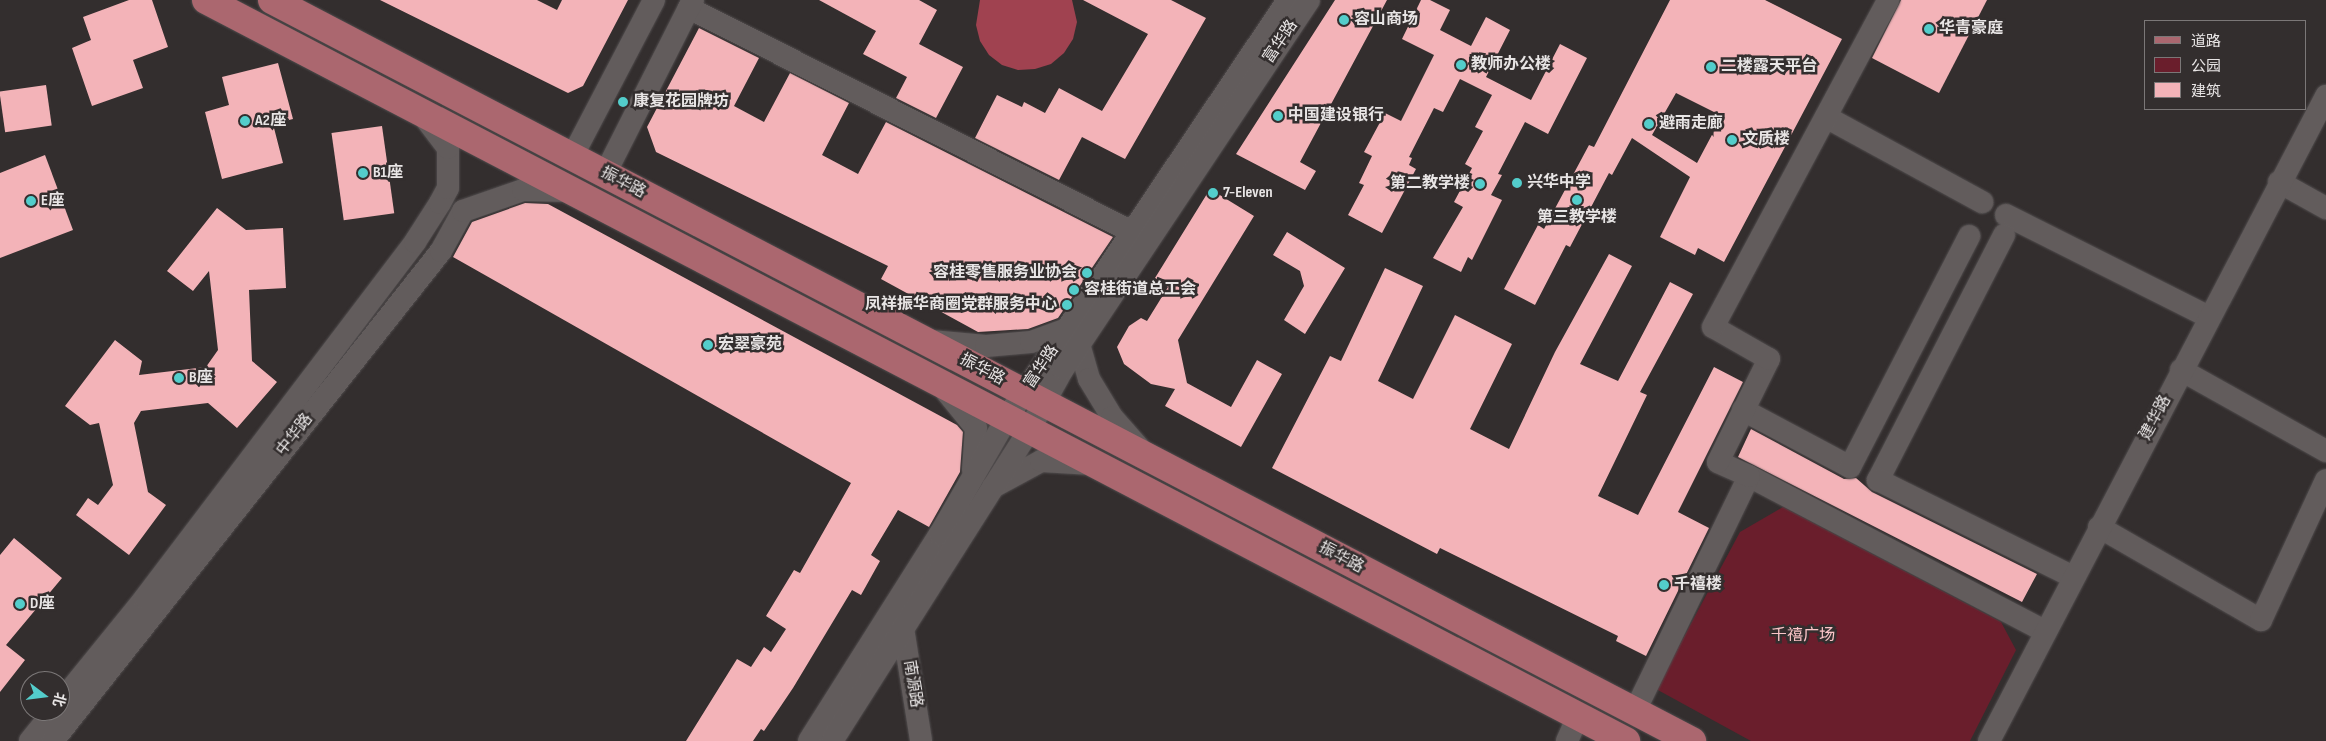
<!DOCTYPE html>
<meta charset="utf-8">
<style>
body{margin:0}
#map{position:relative;width:2326px;height:741px;overflow:hidden;background:#332e2e;font-family:"Sofia Sans Condensed","Noto Sans SC",sans-serif}
div>[style]{position:absolute}
[style*='--x']{left:calc(var(--x)*1px);top:calc(var(--y)*1px);width:calc(var(--w)*1px);rotate:calc(var(--a)*1deg)}
.green>*{inset:0;background:#6a1e2c}
.forest>*{inset:0;background:#a04250}
.building>*{inset:0;background:#f3b3b8;transform-origin:0 0}
.roads{filter:drop-shadow(0 0 1px #504c4d) drop-shadow(0 0 1px #504c4d)}
.minor>*{height:22px;margin:-11px;padding:0 11px;transform-origin:11px;border-radius:11px;background:#625c5c}
.major>*{height:28px;margin:-14px;padding:0 14px;transform-origin:14px;border-radius:14px;background:#ab676f}
.dots>*{width:14px;height:14px;translate:-50% -50%;box-sizing:border-box;border:2px solid #332e2e;border-radius:50%}
span{translate:-50% -50%;white-space:nowrap;text-align:center;line-height:1.15;-webkit-text-stroke:5px #332e2e;paint-order:stroke}
.poi-label{font-size:16px;color:#e8e5e5;font-weight:700}
.left{translate:0 -50%;text-align:left}
.right{translate:-100% -50%;text-align:right}
.street-label{font-size:16px;color:#e8e5e5}
.park-label{font-size:16px;color:#fbc4c8}
.legend{position:absolute;left:2144px;top:20px;width:162px;height:90px;box-sizing:border-box;background:#332e2e;border:1px solid #7b7777;margin:0;padding:6px 9px;list-style:none;font-size:15px;color:#e8e5e5}
.legend li{display:flex;align-items:center;gap:10px;height:25px}
.legend b{width:25px;border:1px solid #7b7777}
.north{position:absolute;left:20px;top:671px;width:50px;height:50px;box-sizing:border-box;background:#332e2e;border:1px solid #7b7777;border-radius:50%;rotate:105deg;font-size:14px;font-weight:700;line-height:20px;text-align:center;color:#e8e5e5}
.north::after{content:'';display:block;margin:auto;width:18px;height:22px;background:#53cdcb;clip-path:polygon(50% 0,100% 100%,50% 72%,0 100%)}
</style>
<div id="map">
<div class="green">
<i style="clip-path:polygon(1783px 507px,2001px 622px,2016px 650px,1970px 741px,1751px 741px,1656px 689px,1740px 532px)"></i>
</div>
<div class="forest">
<i style="clip-path:polygon(980px 0,1072px 0,1077px 22px,1073px 39px,1064px 53px,1051px 64px,1035px 69px,1018px 70px,1002px 65px,989px 55px,980px 41px,976px 25px)"></i>
</div>
<div class="building">
<i style="clip-path:polygon(129px 0,152px 0,168px 47px,133px 60px,143px 88px,92px 106px,72px 48px,91px 40px,83px 17px)"></i>
<i style="clip-path:polygon(380px 0,537px 0,557px 10px,562px 0,628px 0,583px 86px,568px 93px)"></i>
<i style="clip-path:polygon(819px 0,919px 0,937px 10px,919px 44px,963px 67px,936px 118px,896px 98px,907px 77px,863px 54px,876px 31px)"></i>
<i style="clip-path:polygon(1083px 0,1171px 0,1206px 18px,1125px 159px,1082px 137px,1059px 180px,975px 138px,997px 95px,1022px 107px,1024px 102px,1045px 113px,1059px 88px,1102px 111px,1148px 34px)"></i>
<i style="clip-path:polygon(1335px 0,1387px 0,1300px 162px,1316px 171px,1305px 190px,1236px 154px)"></i>
<i style="clip-path:polygon(1421px 0,1430px 0,1450px 10px,1440px 30px,1471px 46px,1486px 17px,1510px 30px,1486px 77px,1531px 100px,1560px 44px,1587px 58px,1548px 134px,1525px 122px,1498px 174px,1502px 175px,1491px 195px,1502px 200px,1472px 260px,1468px 257px,1461px 272px,1433px 258px,1463px 207px,1454px 202px,1472px 168px,1465px 164px,1483px 131px,1475px 127px,1492px 95px,1460px 79px,1443px 112px,1434px 108px,1409px 157px,1412px 158px,1409px 165px,1416px 169px,1382px 233px,1348px 215px,1364px 185px,1359px 183px,1372px 156px,1364px 152px,1385px 113px,1401px 121px,1434px 55px,1402px 39px)"></i>
<i style="clip-path:polygon(evenodd,1670px 0,1765px 0,1842px 39px,1724px 262px,1698px 248px,1695px 255px,1660px 237px,1690px 177px,1632px 138px,1612px 175px,1609px 173px,1570px 247px,1566px 245px,1535px 305px,1504px 289px,1538px 225px,1544px 229px,1589px 145px,1594px 147px,1670px 0,1676px 93px,1722px 116px,1697px 163px,1652px 135px,1676px 93px)"></i>
<i style="clip-path:polygon(1901px 0,1987px 0,1939px 93px,1872px 58px)"></i>
<i style="clip-path:polygon(699px 28px,759px 58px,734px 106px,764px 122px,790px 73px,849px 103px,822px 155px,858px 174px,886px 122px,1113px 237px,1058px 318px,1028px 329px,978px 332px,881px 279px,888px 266px,656px 152px,647px 127px)"></i>
<i style="clip-path:polygon(278px 63px,293px 119px,273px 124px,283px 163px,222px 179px,205px 112px,229px 105px,222px 77px)"></i>
<i style="left:46px;top:85px;width:41px;height:47px;rotate:82deg"></i>
<i style="left:382px;top:126px;width:88px;height:51px;rotate:82deg"></i>
<i style="clip-path:polygon(45px 155px,73px 230px,0 258px,0 173px)"></i>
<i style="clip-path:polygon(1210px 189px,1254px 216px,1178px 340px,1187px 383px,1231px 407px,1257px 360px,1282px 374px,1241px 447px,1165px 406px,1175px 389px,1151px 384px,1124px 364px,1117px 347px,1129px 326px,1141px 318px,1147px 321px,1168px 287px,1155px 278px)"></i>
<i style="clip-path:polygon(525px 203px,548px 204px,957px 425px,963px 432px,960px 472px,929px 527px,898px 510px,871px 555px,880px 561px,861px 595px,852px 590px,793px 688px,764px 731px,761px 729px,753px 741px,686px 741px,737px 659px,751px 667px,764px 647px,771px 652px,786px 629px,766px 616px,794px 570px,800px 573px,851px 483px,453px 257px,472px 222px)"></i>
<i style="clip-path:polygon(217px 208px,246px 230px,283px 228px,286px 288px,249px 290px,252px 361px,277px 382px,237px 428px,208px 403px,141px 411px,134px 423px,148px 492px,166px 505px,129px 555px,76px 515px,88px 498px,98px 505px,113px 485px,99px 423px,90px 425px,65px 406px,115px 340px,142px 361px,139px 375px,206px 367px,218px 350px,209px 271px,193px 291px,167px 271px)"></i>
<i style="clip-path:polygon(1287px 232px,1345px 268px,1305px 334px,1284px 320px,1304px 286px,1300px 271px,1273px 255px)"></i>
<i style="clip-path:polygon(1609px 254px,1632px 266px,1580px 364px,1618px 381px,1670px 282px,1693px 294px,1640px 392px,1647px 395px,1598px 496px,1638px 515px,1714px 367px,1743px 382px,1678px 512px,1709px 528px,1646px 656px,1616px 641px,1618px 636px,1440px 548px,1437px 554px,1272px 468px,1330px 356px,1341px 361px,1385px 268px,1423px 286px,1378px 381px,1413px 399px,1455px 315px,1512px 344px,1470px 429px,1509px 449px,1555px 352px)"></i>
<i style="clip-path:polygon(1751px 429px,1844px 479px,1856px 478px,1872px 492px,2037px 574px,2022px 602px,1738px 457px)"></i>
<i style="clip-path:polygon(14px 538px,62px 578px,6px 645px,25px 660px,0 692px,0 555px)"></i>
</div>
<div class="roads">
<div class="minor">
<i style="--x:689;--y:8;--w:497;--a:26.8"></i>
<i style="--x:1826;--y:117;--w:178;--a:28.6"></i>
<i style="--x:572;--y:157;--w:177;--a:-62.4"></i>
<i style="--x:605;--y:174;--w:195;--a:-63.2"></i>
<i style="--x:2279;--y:182;--w:54;--a:29"></i>
<i style="--x:2006;--y:215;--w:227;--a:26.7"></i>
<i style="--x:2004;--y:235;--w:276;--a:117.2"></i>
<i style="--x:1878;--y:480;--w:218;--a:26.4"></i>
<i style="--x:931;--y:341;--w:55;--a:5.2"></i>
<i style="--x:986;--y:346;--w:45;--a:-5.1"></i>
<i style="--x:1031;--y:342;--w:38;--a:-20"></i>
<i style="--x:1079;--y:344;--w:36;--a:74"></i>
<i style="--x:1089;--y:379;--w:44;--a:58.8"></i>
<i style="--x:1112;--y:417;--w:45;--a:48.6"></i>
<i style="--x:2181;--y:370;--w:166;--a:29.2"></i>
<i style="--x:941;--y:385;--w:55;--a:50.9"></i>
<i style="--x:976;--y:428;--w:42;--a:94.1"></i>
<i style="--x:1743;--y:410;--w:121;--a:28"></i>
<i style="--x:1850;--y:467;--w:260;--a:-62.7"></i>
<i style="--x:1749;--y:476;--w:335;--a:27.7"></i>
<i style="--x:993;--y:487;--w:55;--a:-28.4"></i>
<i style="--x:1041;--y:461;--w:51;--a:3.4"></i>
<i style="--x:2099;--y:527;--w:187;--a:29.9"></i>
<i style="--x:2261;--y:620;--w:154;--a:-65.1"></i>
<i style="--x:903;--y:628;--w:114;--a:80.9"></i>
<i style="--x:60;--y:703;--w:135;--a:-51"></i>
<i style="--x:145;--y:598;--w:447;--a:-52.8"></i>
<i style="--x:415;--y:242;--w:46;--a:-57.3"></i>
<i style="--x:440;--y:203;--w:17;--a:-62"></i>
<i style="--x:448;--y:188;--w:40;--a:-90"></i>
<i style="--x:448;--y:148;--w:43;--a:-127.4"></i>
<i style="--x:1635;--y:711;--w:261;--a:-64.1"></i>
<i style="--x:1749;--y:476;--w:34;--a:-156"></i>
<i style="--x:1718;--y:462;--w:115;--a:-63.7"></i>
<i style="--x:1769;--y:359;--w:64;--a:-150.3"></i>
<i style="--x:1713;--y:327;--w:371;--a:-61.8"></i>
<i style="--x:30;--y:741;--w:38;--a:-51"></i>
<i style="--x:53;--y:741;--w:625;--a:-51.63"></i>
<i style="--x:441;--y:251;--w:46;--a:-61.2"></i>
<i style="--x:463;--y:211;--w:64;--a:-19.3"></i>
<i style="--x:523;--y:190;--w:47;--a:1.2"></i>
<i style="--x:809;--y:741;--w:245;--a:-57.7"></i>
<i style="--x:940;--y:534;--w:134;--a:-60"></i>
<i style="--x:1007;--y:418;--w:504;--a:-56.09"></i>
<i style="--x:832;--y:741;--w:368;--a:-57.6"></i>
<i style="--x:1029;--y:430;--w:70;--a:-60.9"></i>
<i style="--x:1063;--y:369;--w:443;--a:-56.3"></i>
<i style="--x:1567;--y:741;--w:27;--a:-66"></i>
<i style="--x:1989;--y:741;--w:728;--a:-62.41"></i>
</div>
<div class="major">
<i style="--x:206;--y:0;--w:1602;--a:27.56"></i>
<i style="--x:272;--y:0;--w:1602;--a:27.56"></i>
</div>
</div>
<div class="dots">
<i style="left:1344px;top:20px;background:#53cdcb"></i>
<i style="left:1929px;top:29px;background:#53cdcb"></i>
<i style="left:1461px;top:65px;background:#53cdcb"></i>
<i style="left:1711px;top:67px;background:#53cdcb"></i>
<i style="left:623px;top:102px;background:#53cdcb"></i>
<i style="left:1278px;top:116px;background:#53cdcb"></i>
<i style="left:245px;top:121px;background:#53cdcb"></i>
<i style="left:1649px;top:124px;background:#53cdcb"></i>
<i style="left:1732px;top:140px;background:#53cdcb"></i>
<i style="left:363px;top:173px;background:#53cdcb"></i>
<i style="left:1517px;top:183px;background:#53cdcb"></i>
<i style="left:1480px;top:184px;background:#53cdcb"></i>
<i style="left:1213px;top:193px;background:#53cdcb"></i>
<i style="left:1577px;top:200px;background:#53cdcb"></i>
<i style="left:31px;top:201px;background:#53cdcb"></i>
<i style="left:1087px;top:273px;background:#53cdcb"></i>
<i style="left:1074px;top:290px;background:#53cdcb"></i>
<i style="left:1067px;top:305px;background:#53cdcb"></i>
<i style="left:708px;top:345px;background:#53cdcb"></i>
<i style="left:179px;top:378px;background:#53cdcb"></i>
<i style="left:1664px;top:585px;background:#53cdcb"></i>
<i style="left:20px;top:604px;background:#53cdcb"></i>
</div>
<div class="poi-label">
<span class="left" style="left:1354px;top:20px">容山商场</span>
<span class="left" style="left:1939px;top:29px">华青豪庭</span>
<span class="left" style="left:1471px;top:65px">教师办公楼</span>
<span class="left" style="left:1721px;top:67px">二楼露天平台</span>
<span class="left" style="left:633px;top:102px">康复花园牌坊</span>
<span class="left" style="left:1288px;top:116px">中国建设银行</span>
<span class="left" style="left:255px;top:121px">A2座</span>
<span class="left" style="left:1659px;top:124px">避雨走廊</span>
<span class="left" style="left:1742px;top:140px">文质楼</span>
<span class="left" style="left:373px;top:173px">B1座</span>
<span class="left" style="left:1527px;top:183px">兴华中学</span>
<span class="right" style="left:1470px;top:184px">第二教学楼</span>
<span class="left" style="left:1223px;top:193px">7-Eleven</span>
<span class="left" style="left:41px;top:201px">E座</span>
<span style="left:1577px;top:218px">第三教学楼</span>
<span class="right" style="left:1077px;top:273px">容桂零售服务业协会</span>
<span class="left" style="left:1084px;top:290px">容桂街道总工会</span>
<span class="right" style="left:1057px;top:305px">凤祥振华商圈党群服务中心</span>
<span class="left" style="left:718px;top:345px">宏翠豪苑</span>
<span class="left" style="left:189px;top:378px">B座</span>
<span class="left" style="left:1674px;top:585px">千禧楼</span>
<span class="left" style="left:30px;top:604px">D座</span>
</div>
<div class="street-label">
<span style="left:1281px;top:42px;rotate:-56deg">富华路</span>
<span style="left:623px;top:183px;rotate:28deg">振华路</span>
<span style="left:1042px;top:367px;rotate:-56deg">富华路</span>
<span style="left:982px;top:370px;rotate:28deg">振华路</span>
<span style="left:2156px;top:418px;rotate:-62deg">建华路</span>
<span style="left:295px;top:435px;rotate:-52deg">中华路</span>
<span style="left:1341px;top:558px;rotate:28deg">振华路</span>
<span style="left:912px;top:684px;rotate:81deg">南源路</span>
</div>
<div class="park-label">
<span style="left:1803px;top:636px">千禧广场</span>
</div>
<ul class="legend">
<li><b style="height:6px;background:#ab676f"></b>道路</li>
<li><b style="height:14px;background:#6a1e2c"></b>公园</li>
<li><b style="height:14px;background:#f3b3b8"></b>建筑</li>
</ul>
<div class="north">北</div>
</div>
